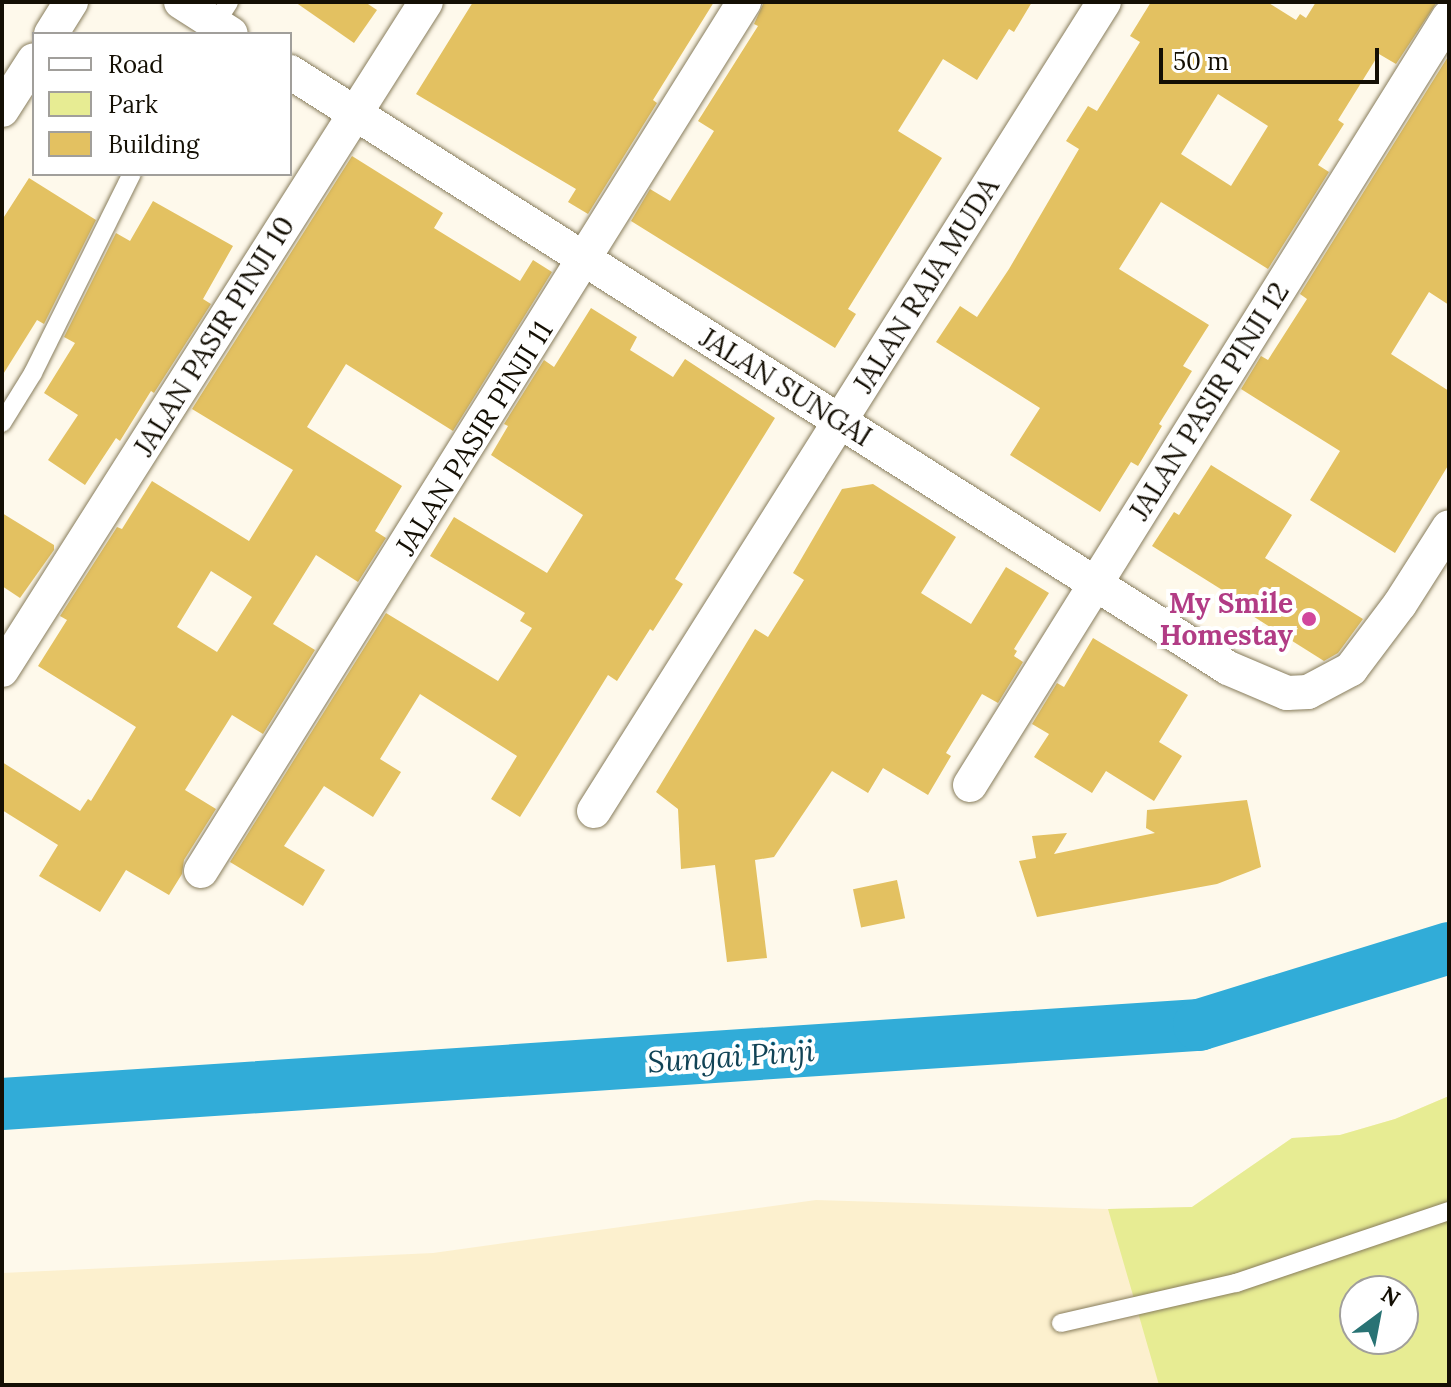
<!DOCTYPE html>
<style>
body{margin:0}
#map{position:relative;width:1451px;height:1387px;overflow:hidden;background:#fef9eb;font-family:Lora,serif}
div>[style]{position:absolute}
[style*='--x']{left:calc(var(--x)*1px);top:calc(var(--y)*1px);width:calc(var(--w)*1px);rotate:calc(var(--a)*1deg)}
.built>*{inset:0;background:#fcf0ce}
.green>*{inset:0;background:#e7ec93}
.river>*{height:52px;margin:-26px;padding:0 26px;transform-origin:26px;border-radius:26px;background:#31acd8}
.building>*{inset:0;background:#e3c161;transform-origin:0 0}
.roads{filter:drop-shadow(0 0 2px #887d5d) drop-shadow(0 0 2px #887d5d)}
.lane>*{height:18px;margin:-9px;padding:0 9px;transform-origin:9px;border-radius:9px;background:#fff}
.street>*{height:34px;margin:-17px;padding:0 17px;transform-origin:17px;border-radius:17px;background:#fff}
.dots>*{width:22px;height:22px;translate:-50% -50%;box-sizing:border-box;border:4px solid #fff;border-radius:50%}
span{translate:-50% -50%;white-space:nowrap;text-align:center;line-height:1.15;-webkit-text-stroke:8px #fff;paint-order:stroke}
.street-label{font-size:28px;color:#140f04}
.hotel-label{font-size:28px;color:#b23c85;font-weight:700}
.right{translate:-100% -50%;text-align:right}
.water-label{font-size:30px;color:#114356;font-style:italic}
.frame{position:absolute;inset:0;border:4px solid #140f04;pointer-events:none}
.legend{position:absolute;left:32px;top:32px;width:260px;height:144px;box-sizing:border-box;background:#fff;border:2px solid #a19f9b;margin:0;padding:10px 14px;list-style:none;font-size:24px;color:#140f04}
.legend li{display:flex;align-items:center;gap:16px;height:40px}
.legend b{width:40px;border:2px solid #a19f9b}
.north{position:absolute;left:1339px;top:1275px;width:80px;height:80px;box-sizing:border-box;background:#fff;border:2px solid #a19f9b;border-radius:50%;rotate:32deg;font-size:22px;font-weight:700;line-height:32px;text-align:center;color:#140f04}
.north::after{content:'';display:block;margin:auto;width:28px;height:36px;background:#297374;clip-path:polygon(50% 0,100% 100%,50% 72%,0 100%)}
.scale{position:absolute;left:1159px;top:48px;width:220px;height:36px;box-sizing:border-box;border:4px solid #140f04;border-top:0;padding-left:10px;font-size:24px;line-height:28px;white-space:nowrap;color:#140f04;-webkit-text-stroke:6px #fff;paint-order:stroke}
</style>
<div id="map">
<div class="built">
<i style="clip-path:polygon(evenodd,1449px 1096px,1449px 1385px,2px 1385px,2px 1273px,433px 1253px,816px 1200px,1108px 1209px,1192px 1207px,1292px 1138px,1340px 1135px,1395px 1119px,1449px 1096px,1355px 1291px,1403px 1291px,1403px 1339px,1355px 1339px,1355px 1291px)"></i>
</div>
<div class="green">
<i style="clip-path:polygon(evenodd,1449px 1096px,1449px 1385px,1159px 1385px,1108px 1209px,1192px 1207px,1292px 1138px,1340px 1135px,1395px 1119px,1449px 1096px,1355px 1291px,1403px 1291px,1403px 1339px,1355px 1339px,1355px 1291px)"></i>
</div>
<div class="river">
<i style="--x:2;--y:1104;--w:1200;--a:-3.78"></i>
<i style="--x:1199;--y:1025;--w:262;--a:-17.1"></i>
</div>
<div class="building">
<i style="clip-path:polygon(295px 2px,365px 2px,377px 10px,354px 43px)"></i>
<i style="clip-path:polygon(473px 2px,714px 2px,653px 100px,657px 103px,588px 214px,568px 202px,576px 189px,416px 94px)"></i>
<i style="clip-path:polygon(764px 2px,1032px 2px,1014px 32px,1009px 29px,977px 80px,943px 59px,898px 131px,942px 158px,848px 309px,856px 314px,835px 348px,631px 221px,650px 189px,670px 201px,714px 131px,698px 121px,758px 26px,754px 24px)"></i>
<i style="clip-path:polygon(evenodd,1151px 2px,1267px 2px,1296px 20px,1300px 14px,1306px 18px,1316px 2px,1437px 2px,1396px 64px,1379px 54px,1338px 120px,1344px 124px,1318px 165px,1329px 172px,1268px 269px,1161px 202px,1119px 269px,1209px 325px,1183px 366px,1192px 371px,1159px 424px,1162px 426px,1138px 466px,1131px 462px,1100px 512px,1010px 455px,1040px 408px,936px 342px,960px 306px,977px 317px,1009px 269px,1079px 149px,1066px 141px,1088px 106px,1097px 111px,1140px 42px,1130px 36px,1151px 2px,1218px 94px,1268px 126px,1231px 186px,1181px 154px,1218px 94px)"></i>
<i style="clip-path:polygon(1449px 55px,1449px 305px,1429px 292px,1391px 354px,1449px 391px,1449px 464px,1395px 553px,1310px 500px,1340px 451px,1241px 389px,1261px 356px,1268px 360px,1307px 299px,1300px 294px)"></i>
<i style="clip-path:polygon(evenodd,352px 156px,443px 213px,434px 228px,520px 281px,533px 260px,552px 272px,453px 431px,346px 364px,307px 427px,402px 486px,375px 531px,386px 538px,358px 582px,316px 555px,273px 624px,315px 650px,263px 734px,232px 715px,185px 790px,216px 809px,184px 860px,182px 874px,169px 895px,126px 870px,100px 912px,39px 876px,58px 845px,2px 810px,2px 762px,80px 811px,88px 799px,91px 801px,136px 727px,38px 666px,67px 620px,60px 616px,117px 527px,122px 529px,152px 481px,249px 541px,293px 470px,192px 409px,352px 156px,211px 571px,252px 597px,217px 652px,177px 627px,211px 571px)"></i>
<i style="clip-path:polygon(29px 178px,96px 220px,44px 324px,37px 320px,2px 376px,2px 220px)"></i>
<i style="clip-path:polygon(153px 201px,233px 246px,203px 299px,211px 304px,154px 393px,151px 391px,120px 441px,116px 438px,85px 485px,48px 460px,78px 415px,44px 393px,75px 343px,64px 337px,116px 233px,130px 241px)"></i>
<i style="clip-path:polygon(591px 308px,637px 337px,630px 350px,673px 377px,685px 359px,775px 418px,675px 579px,683px 584px,653px 631px,650px 629px,617px 681px,608px 675px,520px 817px,491px 799px,517px 756px,420px 694px,380px 759px,401px 772px,373px 817px,324px 786px,284px 846px,325px 870px,303px 906px,230px 862px,386px 613px,498px 681px,532px 628px,520px 621px,525px 613px,430px 556px,454px 517px,547px 573px,583px 515px,491px 455px,508px 426px,504px 424px,544px 360px,554px 367px)"></i>
<i style="clip-path:polygon(1211px 465px,1292px 515px,1265px 558px,1363px 619px,1338px 653px,1324px 661px,1248px 613px,1251px 608px,1152px 546px,1174px 512px,1179px 515px)"></i>
<i style="clip-path:polygon(873px 484px,956px 537px,921px 593px,971px 624px,1006px 567px,1049px 593px,1014px 649px,1017px 651px,1014px 656px,1023px 662px,998px 703px,982px 694px,946px 753px,951px 756px,928px 795px,883px 768px,868px 793px,832px 771px,774px 857px,755px 860px,767px 958px,727px 962px,715px 865px,681px 869px,678px 809px,656px 792px,755px 629px,768px 637px,804px 580px,793px 573px,842px 489px)"></i>
<i style="clip-path:polygon(2px 513px,54px 545px,54px 550px,20px 598px,2px 586px)"></i>
<i style="clip-path:polygon(1093px 638px,1188px 695px,1159px 742px,1182px 756px,1154px 801px,1106px 771px,1092px 793px,1034px 757px,1049px 734px,1032px 724px,1057px 683px,1064px 687px)"></i>
<i style="clip-path:polygon(1247px 800px,1261px 867px,1217px 884px,1037px 917px,1019px 861px,1036px 858px,1032px 836px,1067px 833px,1054px 854px,1155px 833px,1146px 828px,1147px 810px)"></i>
<i style="left:897px;top:880px;width:39px;height:45px;rotate:78deg"></i>
</div>
<div class="roads">
<div class="lane">
<i style="--x:211;--y:30;--w:33;--a:-57"></i>
<i style="--x:2;--y:423;--w:59;--a:-58.2"></i>
<i style="--x:33;--y:373;--w:222;--a:-63.6"></i>
<i style="--x:1061;--y:1323;--w:180;--a:-12.9"></i>
<i style="--x:1236;--y:1283;--w:225;--a:-18.7"></i>
</div>
<div class="street">
<i style="--x:181;--y:2;--w:59;--a:32.6"></i>
<i style="--x:51;--y:34;--w:38;--a:-58"></i>
<i style="--x:290;--y:72;--w:1111;--a:32.43"></i>
<i style="--x:1228;--y:668;--w:64;--a:23"></i>
<i style="--x:1287;--y:693;--w:21;--a:-3"></i>
<i style="--x:1308;--y:692;--w:49;--a:-28.1"></i>
<i style="--x:1351;--y:669;--w:81;--a:-53"></i>
<i style="--x:1400;--y:604;--w:91;--a:-57.5"></i>
<i style="--x:2;--y:110;--w:59;--a:-57.4"></i>
<i style="--x:2;--y:670;--w:791;--a:-57.6"></i>
<i style="--x:970;--y:785;--w:905;--a:-58.05"></i>
<i style="--x:594;--y:811;--w:956;--a:-57.77"></i>
<i style="--x:201;--y:871;--w:1025;--a:-58"></i>
</div>
</div>
<div class="dots">
<i style="left:1309px;top:619px;background:#d1479c"></i>
</div>
<div class="street-label">
<span style="left:926px;top:285px;rotate:-58deg">JALAN RAJA MUDA</span>
<span style="left:214px;top:336px;rotate:-58deg">JALAN PASIR PINJI 10</span>
<span style="left:786px;top:387px;rotate:32deg">JALAN SUNGAI</span>
<span style="left:1209px;top:401px;rotate:-58deg">JALAN PASIR PINJI 12</span>
<span style="left:474px;top:438px;rotate:-58deg">JALAN PASIR PINJI 11</span>
</div>
<div class="hotel-label">
<span class="right" style="left:1293px;top:619px">My Smile<br>Homestay</span>
</div>
<div class="water-label">
<span style="left:731px;top:1056px;rotate:-4deg">Sungai Pinji</span>
</div>
<div class="frame"></div>
<ul class="legend">
<li><b style="height:10px;background:#fff"></b>Road</li>
<li><b style="height:22px;background:#e7ec93"></b>Park</li>
<li><b style="height:22px;background:#e3c161"></b>Building</li>
</ul>
<div class="north">N</div>
<div class="scale">50 m</div>
</div>
